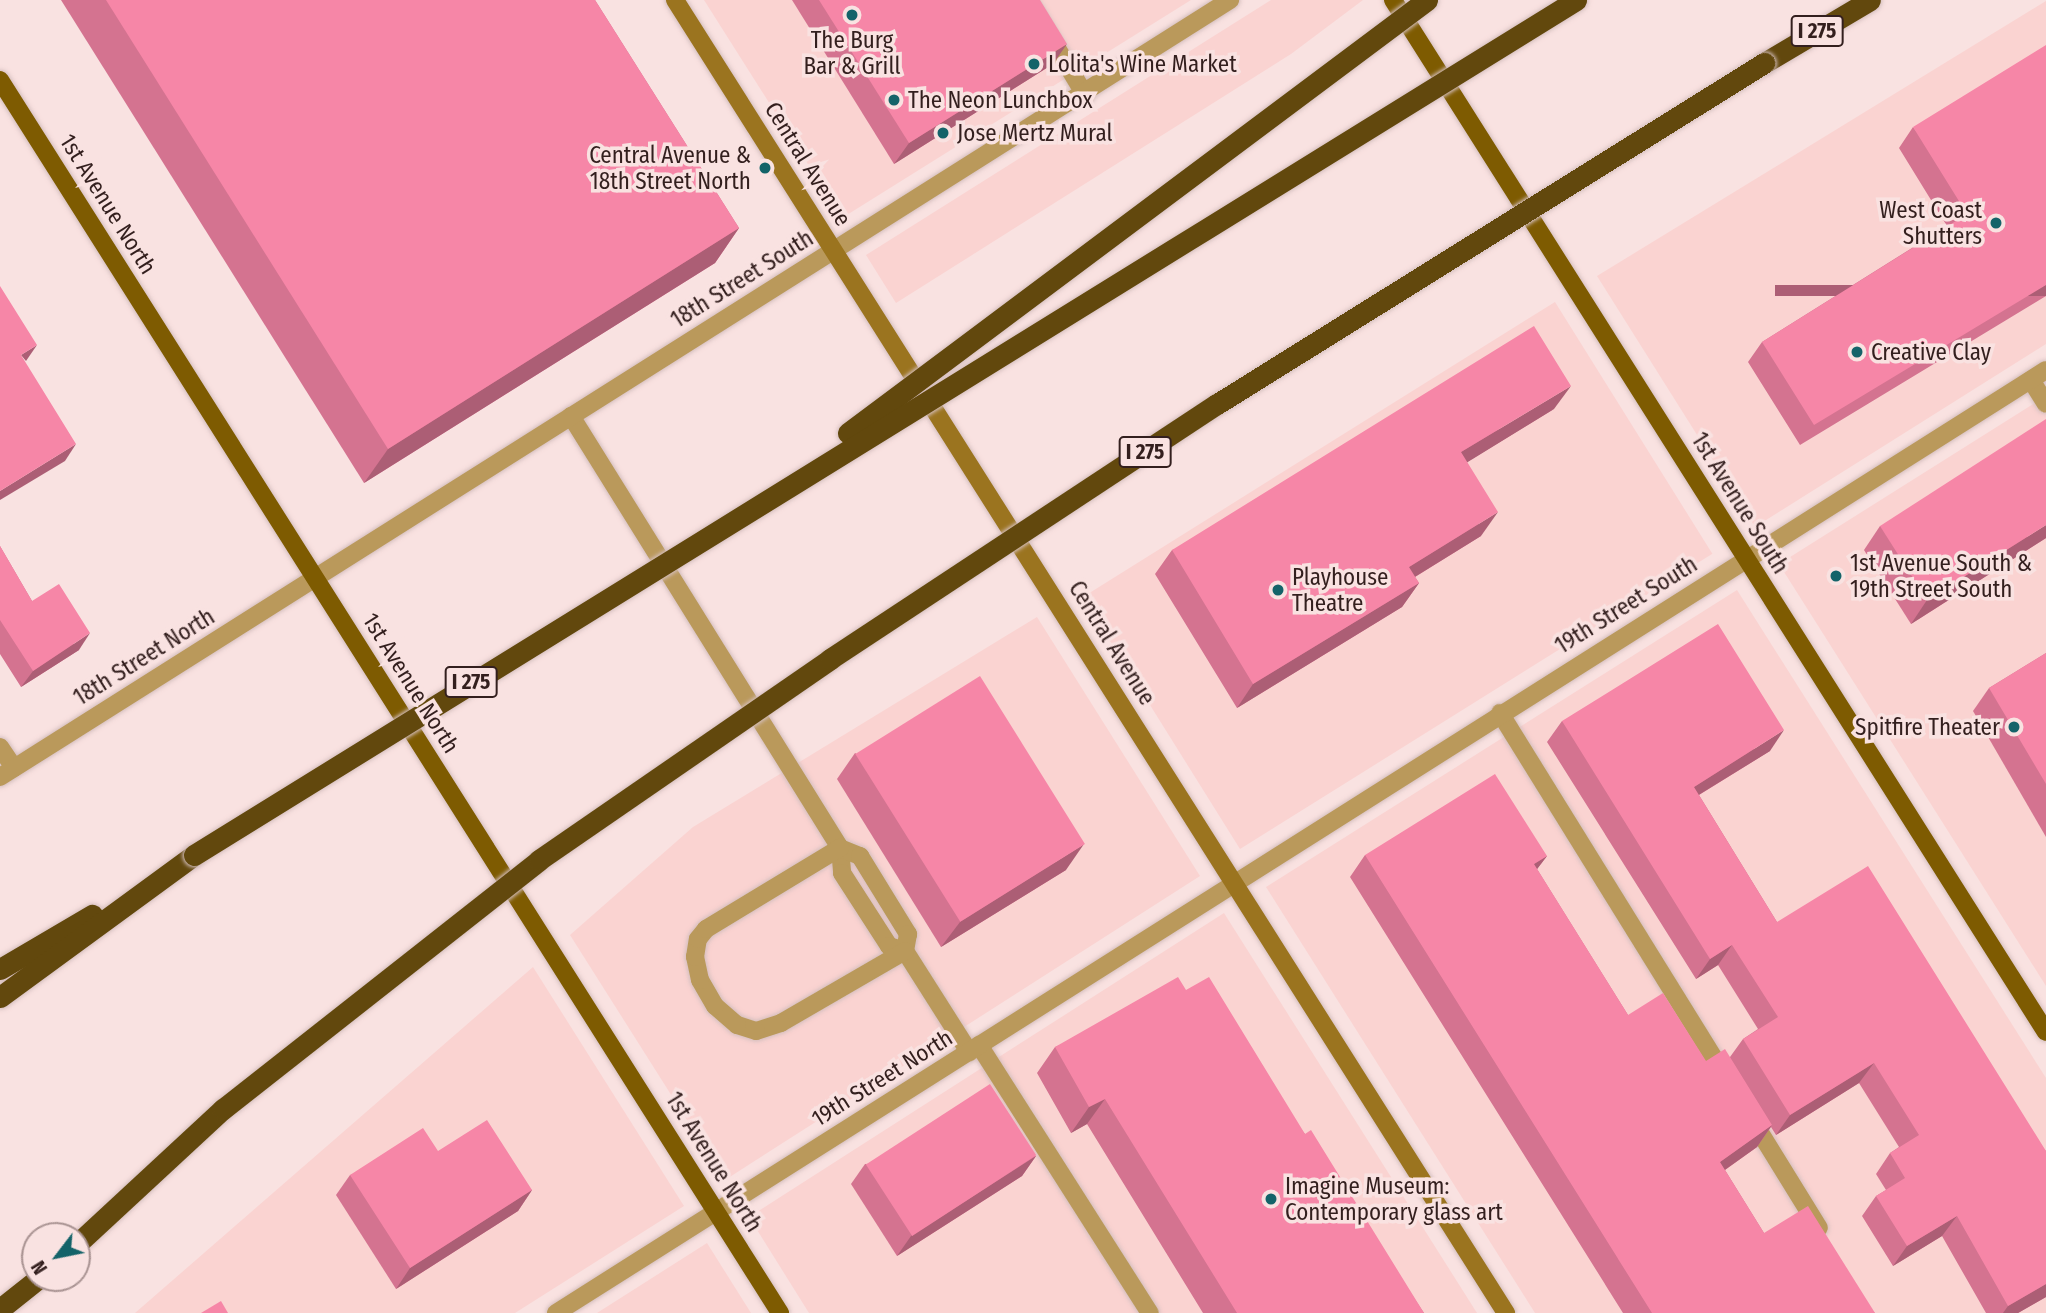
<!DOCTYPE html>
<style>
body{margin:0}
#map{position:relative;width:2046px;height:1313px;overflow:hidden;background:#f9e2e1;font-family:"Fira Sans Condensed",sans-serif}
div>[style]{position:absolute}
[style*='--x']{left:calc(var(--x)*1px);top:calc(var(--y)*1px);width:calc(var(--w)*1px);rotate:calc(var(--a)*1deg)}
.built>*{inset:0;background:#fad3d1;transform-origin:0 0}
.roads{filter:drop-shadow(0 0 2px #d5bfbe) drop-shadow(0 0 2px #d5bfbe)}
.lane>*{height:18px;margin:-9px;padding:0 9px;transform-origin:9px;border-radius:9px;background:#ba995b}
.street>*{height:18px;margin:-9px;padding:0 9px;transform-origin:9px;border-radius:9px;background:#ba995b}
.secondary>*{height:18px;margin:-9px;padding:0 9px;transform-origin:9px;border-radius:9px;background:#9b741f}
.primary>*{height:18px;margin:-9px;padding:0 9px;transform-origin:9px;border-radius:9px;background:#7e5b01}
.highway>*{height:21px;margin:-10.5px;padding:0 10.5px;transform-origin:10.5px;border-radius:10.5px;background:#62480d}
.bridges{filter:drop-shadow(0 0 2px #d5bfbe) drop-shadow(0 0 2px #d5bfbe)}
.highway-bridge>*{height:21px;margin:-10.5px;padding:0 10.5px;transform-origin:10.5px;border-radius:10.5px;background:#62480d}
.wall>*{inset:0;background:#d47390}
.shaded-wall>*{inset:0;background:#ac5e75;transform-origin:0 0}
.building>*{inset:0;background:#f686a7;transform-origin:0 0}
.dots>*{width:19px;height:19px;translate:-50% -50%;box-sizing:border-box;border:4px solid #f9e2e1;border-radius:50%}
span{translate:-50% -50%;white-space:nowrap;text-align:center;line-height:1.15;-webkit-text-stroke:7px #f9e2e1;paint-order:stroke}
.shield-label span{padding:2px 5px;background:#f9e2e1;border:2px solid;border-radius:5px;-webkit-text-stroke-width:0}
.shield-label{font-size:21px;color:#331f1e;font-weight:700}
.poi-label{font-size:23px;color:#331f1e}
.left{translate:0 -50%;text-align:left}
.right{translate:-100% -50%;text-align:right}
.street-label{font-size:23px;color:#331f1e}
.north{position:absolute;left:21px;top:1222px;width:70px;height:70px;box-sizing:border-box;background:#f9e2e1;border:2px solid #aa9493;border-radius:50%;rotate:238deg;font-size:19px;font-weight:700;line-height:28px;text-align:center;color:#331f1e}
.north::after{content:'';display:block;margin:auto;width:24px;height:32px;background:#146369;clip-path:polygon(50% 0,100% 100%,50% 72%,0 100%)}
</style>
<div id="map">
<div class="built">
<i style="clip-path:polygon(704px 0,1191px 0,842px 218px)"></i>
<i style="clip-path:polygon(1271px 0,1363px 0,1291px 54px,896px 303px,866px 255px)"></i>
<i style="clip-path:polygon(2046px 1px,2046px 344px,1755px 527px,1597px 276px)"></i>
<i style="left:1555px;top:302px;width:297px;height:557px;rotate:58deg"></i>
<i style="clip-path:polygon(2046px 396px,2046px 986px,1779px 564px)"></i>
<i style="clip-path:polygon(1737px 590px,2046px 1078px,2046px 1313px,1535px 1313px,1266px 887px)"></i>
<i style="clip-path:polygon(1037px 617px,1200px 876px,725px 1180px,570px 935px,693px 827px)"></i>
<i style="clip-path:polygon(1224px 913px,1477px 1313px,809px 1313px,749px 1217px)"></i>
<i style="clip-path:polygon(533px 967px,684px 1206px,515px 1313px,135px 1313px)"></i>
<i style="clip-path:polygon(707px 1243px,751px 1313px,597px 1313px)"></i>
</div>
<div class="roads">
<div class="lane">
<i style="--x:1028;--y:0;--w:111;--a:59"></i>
<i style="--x:2031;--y:380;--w:28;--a:58"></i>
<i style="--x:571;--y:416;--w:509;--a:58.09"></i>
<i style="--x:840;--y:848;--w:25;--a:85"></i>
<i style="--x:842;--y:873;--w:87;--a:57.2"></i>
<i style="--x:889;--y:946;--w:17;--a:17"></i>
<i style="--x:905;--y:951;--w:120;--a:57.6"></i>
<i style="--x:1500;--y:713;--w:427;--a:58.2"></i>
<i style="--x:0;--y:747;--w:25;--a:56"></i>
<i style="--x:840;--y:848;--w:22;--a:22"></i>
<i style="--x:860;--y:856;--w:92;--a:58.4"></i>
<i style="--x:908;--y:934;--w:17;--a:100"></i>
<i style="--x:905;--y:951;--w:143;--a:149.9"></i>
<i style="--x:781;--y:1023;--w:26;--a:162"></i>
<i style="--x:756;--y:1031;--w:20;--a:-162"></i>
<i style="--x:737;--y:1025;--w:29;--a:-139"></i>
<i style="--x:715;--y:1006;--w:30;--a:-120"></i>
<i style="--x:700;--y:980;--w:24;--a:-102"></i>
<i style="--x:695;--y:957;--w:18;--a:-81"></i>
<i style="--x:698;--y:939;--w:13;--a:-51"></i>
<i style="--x:706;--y:929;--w:157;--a:-31.2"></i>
<i style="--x:979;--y:1045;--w:318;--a:57.5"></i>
<i style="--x:1751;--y:1118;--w:129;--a:58.3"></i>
</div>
<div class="street">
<i style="--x:0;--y:777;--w:1455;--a:-32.28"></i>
<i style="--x:556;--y:1313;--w:1763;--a:-32.33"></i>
</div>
<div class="secondary">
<i style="--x:675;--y:0;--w:1554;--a:57.67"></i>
</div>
<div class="primary">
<i style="--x:1393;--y:0;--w:1221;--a:57.68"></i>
<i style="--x:0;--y:80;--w:1459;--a:57.68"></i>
</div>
<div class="highway">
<i style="--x:1764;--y:63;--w:123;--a:-30.7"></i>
<i style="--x:0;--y:969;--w:107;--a:-30.4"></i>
<i style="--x:0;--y:997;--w:240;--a:-36.2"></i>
<i style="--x:0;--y:1309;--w:50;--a:-38.5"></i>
</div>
</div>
<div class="bridges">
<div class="highway-bridge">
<i style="--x:848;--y:433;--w:723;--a:-36.79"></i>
<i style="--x:194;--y:855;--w:1625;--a:-31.74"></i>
<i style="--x:77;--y:1244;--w:199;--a:-42.8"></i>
<i style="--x:223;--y:1109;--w:402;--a:-38.2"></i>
<i style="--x:539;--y:860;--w:354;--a:-34.6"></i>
<i style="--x:830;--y:659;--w:463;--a:-33.4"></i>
<i style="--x:1217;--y:404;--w:645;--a:-31.94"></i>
</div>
</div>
<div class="wall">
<i style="clip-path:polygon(61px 0,595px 0,739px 228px,715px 263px,364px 483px)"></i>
<i style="clip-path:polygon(792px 0,944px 0,1053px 64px,894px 164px)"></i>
<i style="clip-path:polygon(1913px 127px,2046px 296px,1800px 445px,1748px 362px,1762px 342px,1947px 226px,1899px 148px)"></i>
<i style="clip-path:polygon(1554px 409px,1467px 462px,1481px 536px,1415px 577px,1419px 583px,1402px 607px,1237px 708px,1155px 574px,1172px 550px)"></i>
<i style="clip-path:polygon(1880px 526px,2046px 538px,1911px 624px,1864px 550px)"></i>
<i style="clip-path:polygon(0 546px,32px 601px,79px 650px,21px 687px,0 654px)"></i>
<i style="clip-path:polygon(2046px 653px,2046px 837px,1973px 711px,1989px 688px)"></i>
<i style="clip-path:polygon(1562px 721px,1770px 751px,1699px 795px,1777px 922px,2046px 1151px,2046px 1297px,2018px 1313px,1986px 1313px,1942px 1236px,1893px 1266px,1862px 1216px,1876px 1196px,1886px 1190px,1876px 1174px,1890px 1153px,1899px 1147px,1859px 1083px,1776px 1135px,1771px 1127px,1757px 1147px,1725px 1170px,1764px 1233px,1875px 1313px,1623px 1313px,1350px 877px,1365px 855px,1547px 856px,1537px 869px,1628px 1015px,1706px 1061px,1730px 1057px,1743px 1039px,1758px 1029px,1718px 965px,1696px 979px,1547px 742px)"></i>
<i style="clip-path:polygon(855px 753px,1066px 870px,941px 947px,837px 779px)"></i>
<i style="clip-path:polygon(1186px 990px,1305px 1134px,1424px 1313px,1203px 1313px,1087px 1124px,1071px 1133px,1037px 1073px,1055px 1047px)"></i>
<i style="clip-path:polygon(438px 1151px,532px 1190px,518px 1211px,396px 1289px,336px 1195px,350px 1175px)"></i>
<i style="clip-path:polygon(1036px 1156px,1022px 1176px,897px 1256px,851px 1184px,865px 1164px)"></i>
</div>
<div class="shaded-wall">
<i style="clip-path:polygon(1067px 44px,1053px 64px,894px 164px,909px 143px)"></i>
<i style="clip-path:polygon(739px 228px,715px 263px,364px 483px,388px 449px)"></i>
<i style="left:2046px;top:285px;width:11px;height:271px;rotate:90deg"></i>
<i style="clip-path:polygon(37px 345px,26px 361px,21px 355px)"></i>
<i style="clip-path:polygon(1571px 386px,1554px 409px,1445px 476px,1461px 452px)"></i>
<i style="clip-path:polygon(76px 444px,65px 461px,0 500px,0 491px)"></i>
<i style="clip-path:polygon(1498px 512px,1481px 536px,1392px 591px,1409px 567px)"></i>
<i style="clip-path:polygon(2046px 525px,2046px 538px,1911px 624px,1927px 600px)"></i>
<i style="clip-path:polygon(1419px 583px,1402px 607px,1237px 708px,1253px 684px)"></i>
<i style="clip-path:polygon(90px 633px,79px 650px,21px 687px,33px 671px)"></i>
<i style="clip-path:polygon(1784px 730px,1770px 751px,1679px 807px,1694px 787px)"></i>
<i style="clip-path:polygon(1084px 844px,1066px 870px,941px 947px,960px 922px)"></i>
<i style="clip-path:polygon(1547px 856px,1531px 877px,1534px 864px)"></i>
<i style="clip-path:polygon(1732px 945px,1718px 965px,1696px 979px,1710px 959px)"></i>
<i style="clip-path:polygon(1874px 1063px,1859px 1083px,1776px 1135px,1790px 1115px)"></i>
<i style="clip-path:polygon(1105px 1099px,1087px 1124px,1071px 1133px,1089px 1107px)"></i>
<i style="clip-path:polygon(1772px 1125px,1757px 1147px,1705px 1184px,1720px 1162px)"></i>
<i style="clip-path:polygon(1036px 1156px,1022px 1176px,897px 1256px,911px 1236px)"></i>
<i style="clip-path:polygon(532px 1190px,518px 1211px,396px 1289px,410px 1268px)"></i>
<i style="clip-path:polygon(1957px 1216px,1942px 1236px,1893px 1266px,1907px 1246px)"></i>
<i style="clip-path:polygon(2046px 1284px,2046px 1297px,2018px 1313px,2003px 1313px,2008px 1306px)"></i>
</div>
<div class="building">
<i style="clip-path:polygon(106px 0,595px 0,739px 228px,388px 449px)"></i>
<i style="clip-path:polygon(819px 0,1040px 0,1067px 44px,909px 143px)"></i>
<i style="clip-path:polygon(2046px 45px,2046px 285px,1814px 425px,1762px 342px,1967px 214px,1913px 127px)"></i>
<i style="clip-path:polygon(0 286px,37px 345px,21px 355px,76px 444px,0 491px)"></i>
<i style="clip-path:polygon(1534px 326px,1571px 386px,1461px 452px,1498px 512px,1409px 567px,1419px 583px,1253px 684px,1172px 550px)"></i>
<i style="clip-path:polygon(2046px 419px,2046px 525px,1927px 600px,1880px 526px)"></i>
<i style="clip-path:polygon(0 546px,32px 601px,59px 584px,90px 633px,33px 671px,0 620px)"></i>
<i style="clip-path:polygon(1718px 624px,1784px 730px,1694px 787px,1777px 922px,1868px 866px,2046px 1151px,2046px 1284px,2008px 1306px,1957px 1216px,1907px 1246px,1876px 1196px,1905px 1178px,1890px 1153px,1919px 1135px,1874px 1063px,1790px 1115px,1743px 1039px,1778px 1017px,1732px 945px,1710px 959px,1562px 721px)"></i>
<i style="clip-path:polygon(2046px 653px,2046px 784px,1989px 688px)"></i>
<i style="left:980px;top:676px;width:198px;height:147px;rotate:58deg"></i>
<i style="clip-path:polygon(1495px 774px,1547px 856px,1534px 864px,1628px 1015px,1663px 993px,1706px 1061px,1725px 1049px,1772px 1125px,1720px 1162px,1764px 1233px,1808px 1206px,1875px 1313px,1652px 1313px,1365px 855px)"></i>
<i style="clip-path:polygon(1178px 977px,1186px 990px,1209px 977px,1305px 1134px,1311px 1130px,1424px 1313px,1237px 1313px,1105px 1099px,1089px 1107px,1055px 1047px)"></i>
<i style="left:990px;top:1084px;width:85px;height:148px;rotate:57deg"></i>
<i style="clip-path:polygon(487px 1120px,532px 1190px,410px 1268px,350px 1175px,423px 1128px,438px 1151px)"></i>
<i style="clip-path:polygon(221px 1301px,228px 1313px,201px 1313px)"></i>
</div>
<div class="dots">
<i style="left:852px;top:15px;background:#146369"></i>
<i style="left:1034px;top:64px;background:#146369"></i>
<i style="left:894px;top:100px;background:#146369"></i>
<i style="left:943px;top:133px;background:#146369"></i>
<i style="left:765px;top:168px;background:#146369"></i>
<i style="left:1996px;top:223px;background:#146369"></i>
<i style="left:1857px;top:352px;background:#146369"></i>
<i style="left:1836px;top:576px;background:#146369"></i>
<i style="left:1278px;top:590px;background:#146369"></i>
<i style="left:2014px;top:727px;background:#146369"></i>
<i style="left:1271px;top:1199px;background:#146369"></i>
</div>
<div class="shield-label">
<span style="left:1817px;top:31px">I 275</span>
<span style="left:1145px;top:452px">I 275</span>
<span style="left:471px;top:682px">I 275</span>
</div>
<div class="poi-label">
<span style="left:852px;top:53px">The Burg<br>Bar &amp; Grill</span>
<span class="left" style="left:1048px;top:64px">Lolita's Wine Market</span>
<span class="left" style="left:908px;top:100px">The Neon Lunchbox</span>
<span class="left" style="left:957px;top:133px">Jose Mertz Mural</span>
<span class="right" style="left:751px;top:168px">Central Avenue &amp;<br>18th Street North</span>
<span class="right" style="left:1982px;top:223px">West Coast<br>Shutters</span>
<span class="left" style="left:1871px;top:352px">Creative Clay</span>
<span class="left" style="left:1850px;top:576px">1st Avenue South &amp;<br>19th Street South</span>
<span class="left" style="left:1292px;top:590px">Playhouse<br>Theatre</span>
<span class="right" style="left:2000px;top:727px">Spitfire Theater</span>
<span class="left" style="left:1285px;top:1199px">Imagine Museum:<br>Contemporary glass art</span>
</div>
<div class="street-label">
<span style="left:808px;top:164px;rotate:58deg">Central Avenue</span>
<span style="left:108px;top:204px;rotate:58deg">1st Avenue North</span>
<span style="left:742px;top:279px;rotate:-32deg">18th Street South</span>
<span style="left:1740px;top:503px;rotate:58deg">1st Avenue South</span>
<span style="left:1626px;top:605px;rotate:-32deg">19th Street South</span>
<span style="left:1112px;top:643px;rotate:58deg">Central Avenue</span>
<span style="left:144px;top:657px;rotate:-32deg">18th Street North</span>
<span style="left:411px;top:683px;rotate:58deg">1st Avenue North</span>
<span style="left:882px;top:1078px;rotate:-32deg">19th Street North</span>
<span style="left:714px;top:1162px;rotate:58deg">1st Avenue North</span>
</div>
<div class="north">N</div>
</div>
